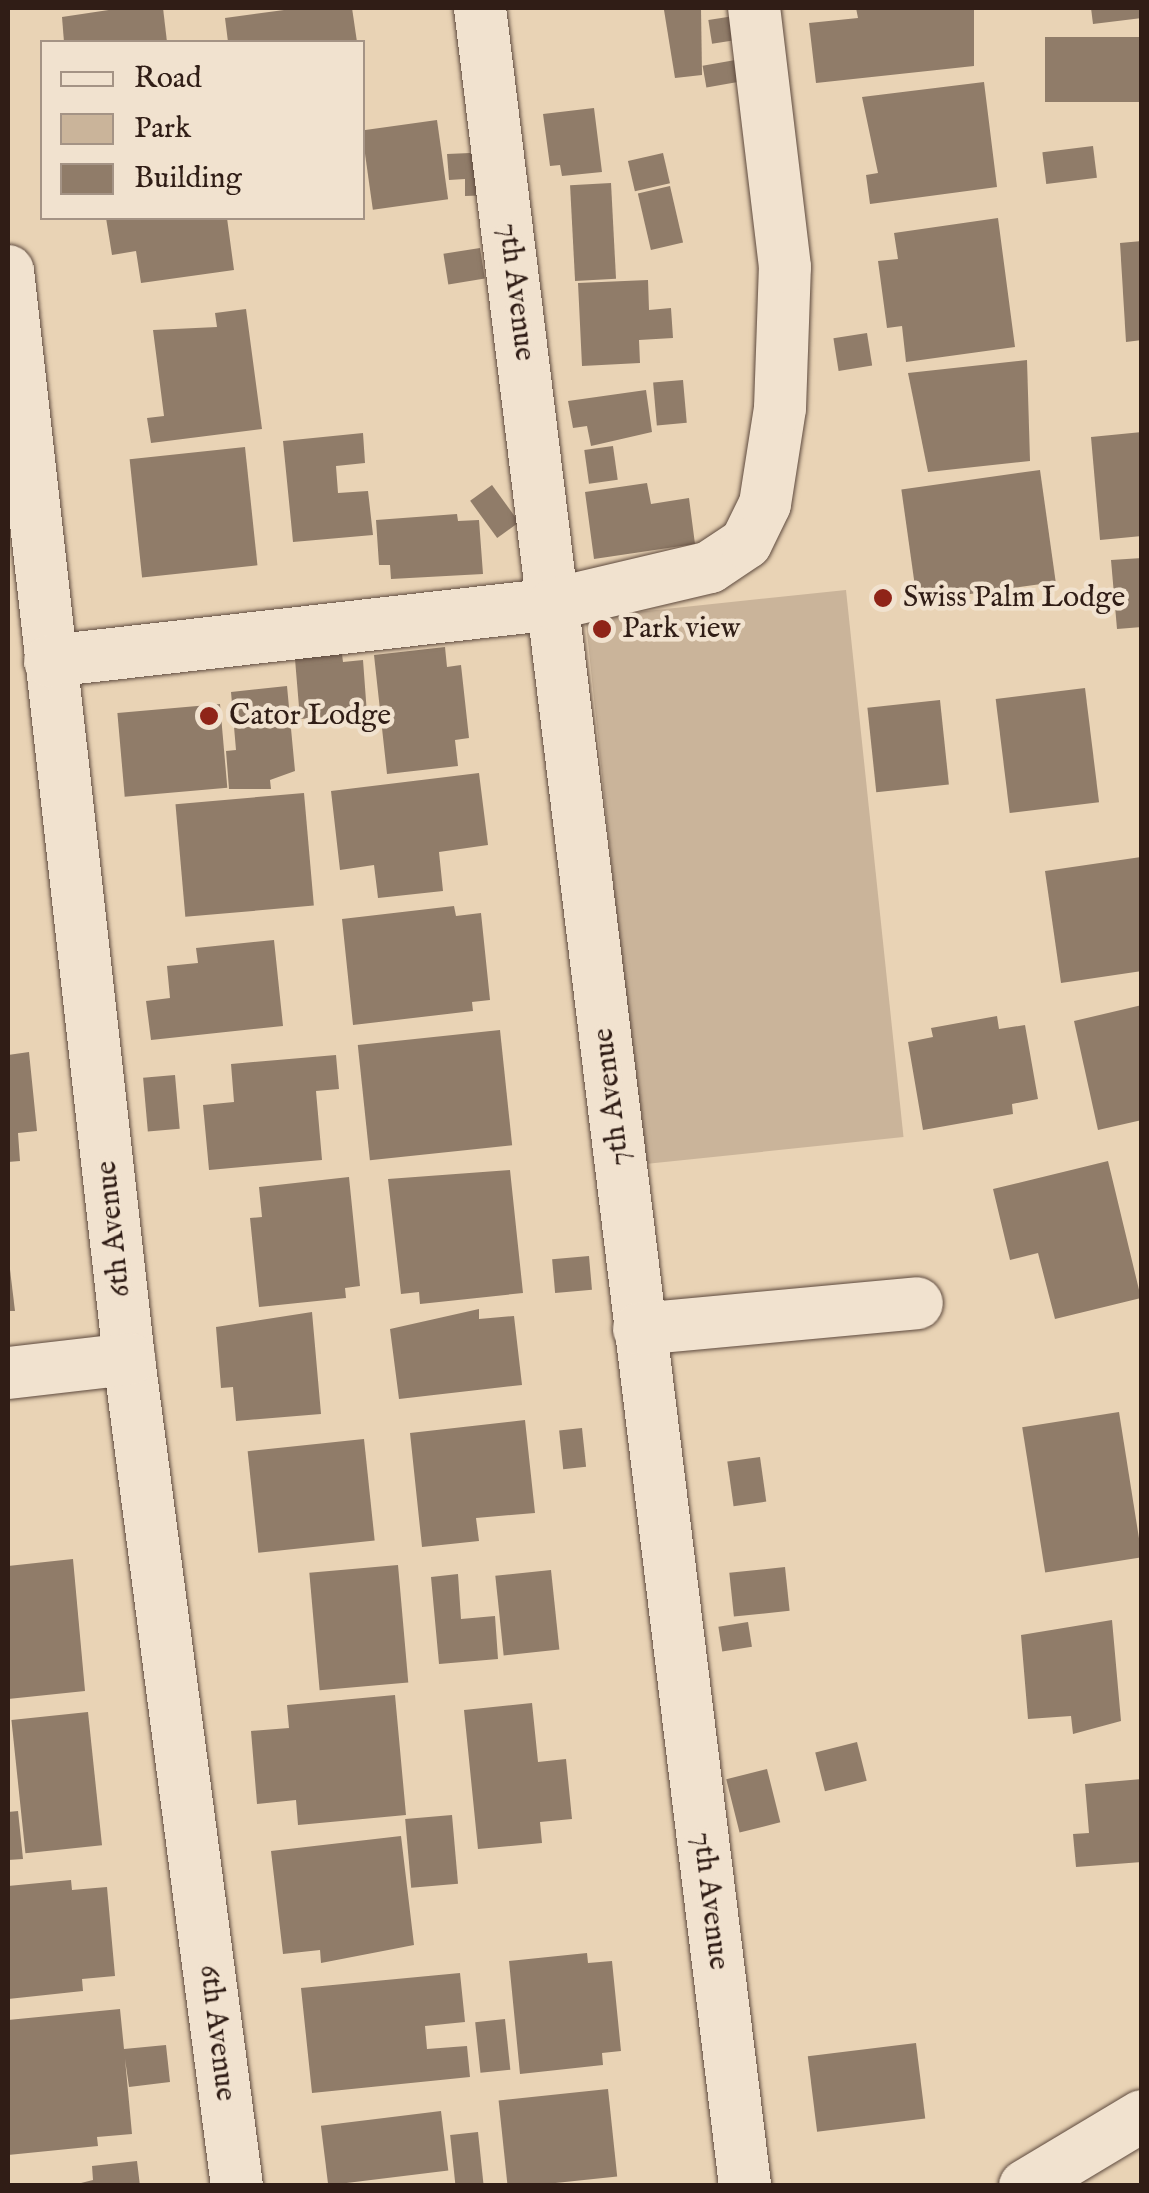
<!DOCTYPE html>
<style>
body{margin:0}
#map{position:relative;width:1149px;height:2193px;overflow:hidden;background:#e9d3b5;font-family:"IM FELL English",serif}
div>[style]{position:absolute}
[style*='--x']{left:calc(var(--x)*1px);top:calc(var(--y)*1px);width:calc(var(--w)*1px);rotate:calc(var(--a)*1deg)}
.green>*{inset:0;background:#cab49a;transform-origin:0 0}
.building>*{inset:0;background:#907c69;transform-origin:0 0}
.roads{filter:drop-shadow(0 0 2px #5e4a3e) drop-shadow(0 0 2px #5e4a3e)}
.minor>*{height:52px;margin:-26px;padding:0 26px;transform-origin:26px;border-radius:26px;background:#f1e2cf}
.dots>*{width:28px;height:28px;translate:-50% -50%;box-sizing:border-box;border:5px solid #f1e2cf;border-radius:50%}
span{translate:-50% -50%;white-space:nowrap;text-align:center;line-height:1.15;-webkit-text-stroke:9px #f1e2cf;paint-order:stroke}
.street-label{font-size:30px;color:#301d16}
.poi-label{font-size:30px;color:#301d16}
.left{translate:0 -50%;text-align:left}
.frame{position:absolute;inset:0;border:10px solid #301d16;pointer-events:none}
.legend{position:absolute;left:40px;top:40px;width:325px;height:180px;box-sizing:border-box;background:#f1e2cf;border:2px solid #a49385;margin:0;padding:12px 18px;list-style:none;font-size:30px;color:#301d16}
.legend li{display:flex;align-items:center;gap:20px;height:50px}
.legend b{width:50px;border:2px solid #a49385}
</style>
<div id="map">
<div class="green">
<i style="left:846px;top:590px;width:550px;height:262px;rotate:84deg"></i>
</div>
<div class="building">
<i style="clip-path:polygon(122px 8px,163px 8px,167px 42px,64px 42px,62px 17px)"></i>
<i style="clip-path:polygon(299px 8px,352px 8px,357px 42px,228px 42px,225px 18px)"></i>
<i style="clip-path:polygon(701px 8px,702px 75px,675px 78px,664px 10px)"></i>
<i style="clip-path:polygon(856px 8px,974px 8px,974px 66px,816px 83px,809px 23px,858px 18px)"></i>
<i style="clip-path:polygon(1091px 8px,1142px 8px,1142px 18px,1093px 24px)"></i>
<i style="left:734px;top:16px;width:24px;height:26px;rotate:81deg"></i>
<i style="left:1142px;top:37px;width:65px;height:97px;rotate:90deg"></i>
<i style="left:741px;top:59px;width:22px;height:39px;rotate:80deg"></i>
<i style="clip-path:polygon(984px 82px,997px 187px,870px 204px,866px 175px,878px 173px,862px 97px)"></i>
<i style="clip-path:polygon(594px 108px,602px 172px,562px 176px,560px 165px,550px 166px,543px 114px)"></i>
<i style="left:437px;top:120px;width:80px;height:76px;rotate:82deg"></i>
<i style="left:1093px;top:146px;width:32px;height:51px;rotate:83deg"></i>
<i style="clip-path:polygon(493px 152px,494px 195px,465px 196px,465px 179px,449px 180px,447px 154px)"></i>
<i style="left:663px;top:153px;width:31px;height:36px;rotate:77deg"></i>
<i style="left:611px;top:183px;width:96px;height:41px;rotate:87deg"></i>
<i style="left:670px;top:186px;width:58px;height:33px;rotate:77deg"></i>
<i style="clip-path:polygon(106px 218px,227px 218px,234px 270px,141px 283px,136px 251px,112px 255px)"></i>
<i style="clip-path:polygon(998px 218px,1015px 347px,906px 362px,902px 326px,887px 328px,878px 261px,898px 259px,894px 233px)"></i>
<i style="clip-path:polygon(1142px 241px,1142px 340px,1126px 342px,1120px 243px)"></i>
<i style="left:480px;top:248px;width:31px;height:37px;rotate:81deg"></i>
<i style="clip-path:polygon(648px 280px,649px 310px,671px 308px,673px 338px,639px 340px,640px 363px,582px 366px,578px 283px)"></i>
<i style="clip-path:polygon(246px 309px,262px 429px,151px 443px,147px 418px,164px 416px,153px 330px,217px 327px,215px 313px)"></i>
<i style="left:867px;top:333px;width:33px;height:34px;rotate:81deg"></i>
<i style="clip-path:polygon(1027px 360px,1030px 461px,928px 472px,908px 373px)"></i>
<i style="left:683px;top:380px;width:43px;height:30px;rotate:85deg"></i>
<i style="clip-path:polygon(646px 390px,652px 432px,591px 446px,587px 426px,573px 428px,568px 401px)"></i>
<i style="clip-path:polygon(1142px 432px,1142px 536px,1100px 540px,1091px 437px)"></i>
<i style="clip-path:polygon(363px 433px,365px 463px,336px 466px,338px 493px,368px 491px,373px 535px,293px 542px,283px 441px)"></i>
<i style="left:613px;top:446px;width:34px;height:29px;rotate:82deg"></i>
<i style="left:245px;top:447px;width:119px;height:116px;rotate:84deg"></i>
<i style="left:1040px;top:470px;width:113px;height:140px;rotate:82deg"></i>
<i style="clip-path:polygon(647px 483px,651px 504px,689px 498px,695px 544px,594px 559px,585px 492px)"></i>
<i style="left:492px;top:485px;width:46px;height:27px;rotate:54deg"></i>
<i style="clip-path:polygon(457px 514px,458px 521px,479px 520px,483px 574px,391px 579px,390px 565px,379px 565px,376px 520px)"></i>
<i style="clip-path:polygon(1142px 558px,1142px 627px,1117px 629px,1111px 560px)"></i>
<i style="clip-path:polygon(445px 647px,447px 667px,461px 665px,469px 738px,455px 740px,458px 766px,387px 774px,374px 655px)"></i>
<i style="clip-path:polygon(342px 654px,343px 662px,363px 660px,367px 714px,300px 719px,295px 659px)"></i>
<i style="clip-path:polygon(287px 686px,295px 771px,270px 780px,271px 789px,229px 789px,226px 751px,236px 750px,231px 692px)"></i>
<i style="left:1085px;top:688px;width:115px;height:90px;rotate:83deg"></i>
<i style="left:940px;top:700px;width:85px;height:73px;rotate:84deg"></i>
<i style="left:220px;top:704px;width:84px;height:103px;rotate:85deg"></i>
<i style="clip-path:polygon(479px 773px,488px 845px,439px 852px,443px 891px,378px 898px,374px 865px,340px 870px,331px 791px)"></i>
<i style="left:304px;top:793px;width:113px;height:129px;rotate:85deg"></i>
<i style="clip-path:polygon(1141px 857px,1142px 971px,1061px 983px,1045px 871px)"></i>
<i style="clip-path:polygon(454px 906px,456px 916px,481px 913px,490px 1000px,472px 1002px,473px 1011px,353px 1025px,342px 919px)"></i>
<i style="clip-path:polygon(274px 940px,283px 1026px,151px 1040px,146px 1001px,170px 998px,167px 966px,198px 963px,196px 948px)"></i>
<i style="clip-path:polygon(1142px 1005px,1142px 1120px,1098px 1130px,1074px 1021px)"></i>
<i style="clip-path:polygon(997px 1016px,999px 1029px,1025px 1025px,1038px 1099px,1012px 1104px,1013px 1114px,923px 1130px,908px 1042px,933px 1037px,931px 1028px)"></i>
<i style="left:500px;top:1030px;width:116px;height:143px;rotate:84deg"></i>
<i style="clip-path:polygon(29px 1052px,37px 1131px,18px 1133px,20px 1161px,8px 1162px,8px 1055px)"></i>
<i style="clip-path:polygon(336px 1055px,339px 1089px,316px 1091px,322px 1160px,209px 1170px,203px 1105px,234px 1102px,231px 1064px)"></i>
<i style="left:175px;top:1075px;width:54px;height:32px;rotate:85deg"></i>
<i style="clip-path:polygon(1108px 1161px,1141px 1298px,1055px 1319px,1038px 1253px,1010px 1260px,993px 1189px)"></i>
<i style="clip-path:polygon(510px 1170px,523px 1293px,420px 1304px,419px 1292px,401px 1294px,388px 1179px)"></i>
<i style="clip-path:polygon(349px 1177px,360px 1286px,345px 1288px,346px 1298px,259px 1307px,250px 1218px,262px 1217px,259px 1187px)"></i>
<i style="clip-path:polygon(8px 1253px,15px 1311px,8px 1311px)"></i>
<i style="left:589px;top:1256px;width:34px;height:37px;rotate:85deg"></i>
<i style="clip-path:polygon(479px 1309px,479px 1319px,514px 1316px,522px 1385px,399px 1399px,390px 1329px)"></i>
<i style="clip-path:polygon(312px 1312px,321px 1414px,236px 1421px,233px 1387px,221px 1388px,216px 1327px)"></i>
<i style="left:1119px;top:1412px;width:147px;height:98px;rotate:81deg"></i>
<i style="clip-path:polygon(525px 1420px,535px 1513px,476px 1518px,479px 1541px,422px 1547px,410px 1433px)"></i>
<i style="left:582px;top:1428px;width:39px;height:23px;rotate:84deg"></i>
<i style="left:364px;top:1439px;width:102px;height:117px;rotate:84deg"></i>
<i style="left:760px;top:1457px;width:45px;height:33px;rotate:82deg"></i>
<i style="clip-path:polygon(73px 1559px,85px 1691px,8px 1699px,8px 1566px)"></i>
<i style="left:398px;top:1565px;width:118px;height:89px;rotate:85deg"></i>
<i style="left:785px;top:1567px;width:44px;height:56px;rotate:84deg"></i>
<i style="left:551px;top:1570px;width:80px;height:56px;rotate:84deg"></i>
<i style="clip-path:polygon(458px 1574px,461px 1619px,495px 1616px,498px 1659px,439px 1664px,431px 1577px)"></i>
<i style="clip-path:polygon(1112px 1620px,1121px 1721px,1073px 1734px,1071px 1716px,1028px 1719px,1021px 1635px)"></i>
<i style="left:748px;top:1622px;width:25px;height:30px;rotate:81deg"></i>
<i style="clip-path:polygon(395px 1695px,406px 1815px,298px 1825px,296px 1800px,257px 1804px,251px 1731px,289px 1728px,287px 1705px)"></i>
<i style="clip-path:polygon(532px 1703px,538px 1762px,566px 1759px,572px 1819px,540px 1822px,542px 1843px,478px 1849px,464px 1710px)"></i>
<i style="left:88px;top:1712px;width:134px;height:77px;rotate:84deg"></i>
<i style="left:857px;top:1742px;width:40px;height:43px;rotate:76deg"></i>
<i style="left:767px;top:1769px;width:55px;height:42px;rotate:76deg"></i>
<i style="clip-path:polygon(1142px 1779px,1142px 1862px,1076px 1867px,1073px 1834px,1089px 1833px,1085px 1784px)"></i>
<i style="clip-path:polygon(18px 1811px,23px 1859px,8px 1860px,8px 1812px)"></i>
<i style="left:452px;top:1815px;width:69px;height:47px;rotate:85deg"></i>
<i style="clip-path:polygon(401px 1836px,414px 1945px,321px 1963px,320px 1950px,283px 1954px,271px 1851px)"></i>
<i style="clip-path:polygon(71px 1880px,72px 1890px,107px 1887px,115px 1976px,82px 1979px,83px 1991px,8px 1999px,8px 1886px)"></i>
<i style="clip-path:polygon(587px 1953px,588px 1963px,612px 1961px,621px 2051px,602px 2053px,603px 2065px,520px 2074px,509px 1961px)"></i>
<i style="clip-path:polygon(460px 1973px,465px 2022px,425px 2026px,427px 2049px,467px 2046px,470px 2077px,312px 2093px,301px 1988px)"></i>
<i style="clip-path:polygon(120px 2009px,124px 2049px,166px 2045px,170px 2082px,129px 2087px,125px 2059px,132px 2134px,97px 2137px,98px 2146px,8px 2155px,8px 2020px)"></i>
<i style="left:505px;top:2019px;width:51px;height:30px;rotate:84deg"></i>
<i style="left:916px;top:2043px;width:76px;height:109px;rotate:83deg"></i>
<i style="left:608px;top:2089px;width:88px;height:110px;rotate:84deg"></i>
<i style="left:441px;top:2111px;width:60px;height:121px;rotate:83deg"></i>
<i style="left:478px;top:2132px;width:54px;height:28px;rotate:84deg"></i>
<i style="clip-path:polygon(137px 2161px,140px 2186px,69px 2186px,93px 2180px,92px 2166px)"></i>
</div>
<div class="roads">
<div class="minor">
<i style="--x:480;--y:8;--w:2194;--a:83.06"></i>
<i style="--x:8;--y:271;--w:1095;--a:83.65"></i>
<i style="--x:129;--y:1359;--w:834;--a:82.56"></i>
<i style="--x:50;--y:661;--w:507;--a:-6.45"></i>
<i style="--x:554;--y:604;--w:160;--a:-13.3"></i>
<i style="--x:710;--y:567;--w:43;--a:-33.7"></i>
<i style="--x:746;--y:543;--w:43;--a:-64"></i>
<i style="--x:765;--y:504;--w:97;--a:-81.1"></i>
<i style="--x:780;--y:408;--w:141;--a:-88"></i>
<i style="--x:785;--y:267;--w:261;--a:-96.8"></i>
<i style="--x:639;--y:1329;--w:279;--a:-5.3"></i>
<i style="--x:8;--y:1373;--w:122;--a:-6.6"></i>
<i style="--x:1025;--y:2186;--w:136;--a:-30.9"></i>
</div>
</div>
<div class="dots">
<i style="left:883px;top:598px;background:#8f2418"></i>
<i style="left:602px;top:629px;background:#8f2418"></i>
<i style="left:209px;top:716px;background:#8f2418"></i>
</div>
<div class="street-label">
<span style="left:516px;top:292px;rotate:83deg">7th Avenue</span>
<span style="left:612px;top:1097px;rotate:-97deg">7th Avenue</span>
<span style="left:114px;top:1229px;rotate:-96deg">6th Avenue</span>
<span style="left:710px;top:1901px;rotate:83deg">7th Avenue</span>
<span style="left:217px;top:2033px;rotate:83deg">6th Avenue</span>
</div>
<div class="poi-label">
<span class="left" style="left:903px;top:598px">Swiss Palm Lodge</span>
<span class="left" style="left:622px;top:629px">Park view</span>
<span class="left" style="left:229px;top:716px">Cator Lodge</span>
</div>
<div class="frame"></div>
<ul class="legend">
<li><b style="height:12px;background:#f1e2cf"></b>Road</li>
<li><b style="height:28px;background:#cab49a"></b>Park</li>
<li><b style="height:28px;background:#907c69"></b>Building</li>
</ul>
</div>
